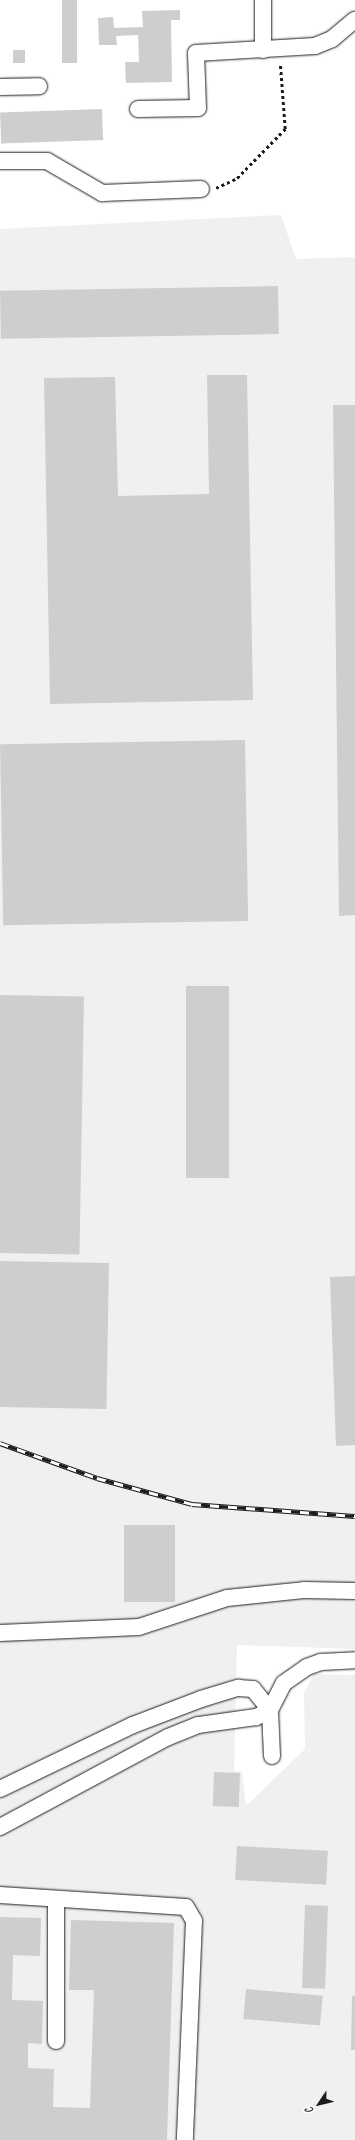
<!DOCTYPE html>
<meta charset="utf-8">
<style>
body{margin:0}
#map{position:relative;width:355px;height:2140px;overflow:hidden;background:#fff;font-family:Caveat,sans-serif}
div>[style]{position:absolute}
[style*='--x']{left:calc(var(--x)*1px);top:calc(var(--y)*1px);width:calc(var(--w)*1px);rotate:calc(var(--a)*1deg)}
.built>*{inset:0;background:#f0f0f0}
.building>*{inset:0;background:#cecece;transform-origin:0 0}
.path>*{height:2.5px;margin-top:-1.25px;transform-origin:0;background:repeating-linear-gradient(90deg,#1c1c1c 0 3px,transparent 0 6px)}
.roads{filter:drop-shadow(0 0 1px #1c1c1c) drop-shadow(0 0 1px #1c1c1c)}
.minor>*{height:16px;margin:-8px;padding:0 8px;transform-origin:8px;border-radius:8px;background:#fff}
.rail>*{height:4.5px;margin-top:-2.25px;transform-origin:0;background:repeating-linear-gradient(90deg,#fff 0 9px,#1c1c1c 0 18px);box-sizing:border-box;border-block:1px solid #1c1c1c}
span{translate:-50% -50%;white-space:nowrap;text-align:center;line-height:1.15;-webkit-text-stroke:4px #fff;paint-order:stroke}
.north{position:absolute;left:299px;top:2084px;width:40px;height:40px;-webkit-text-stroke:3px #fff;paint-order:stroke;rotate:235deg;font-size:11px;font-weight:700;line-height:16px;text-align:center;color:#1c1c1c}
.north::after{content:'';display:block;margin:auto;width:14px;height:18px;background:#1c1c1c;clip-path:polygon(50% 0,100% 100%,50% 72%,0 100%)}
</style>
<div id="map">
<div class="built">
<i style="clip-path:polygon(281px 215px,296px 259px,355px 257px,355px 1649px,237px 1645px,234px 1771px,242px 1771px,246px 1806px,305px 1749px,304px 1693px,314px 1674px,355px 1675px,355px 2140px,0 2140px,0 229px)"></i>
</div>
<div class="building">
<i style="left:62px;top:0;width:15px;height:63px"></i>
<i style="clip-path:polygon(180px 10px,180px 20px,171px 20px,172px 82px,126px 83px,125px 62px,139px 62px,138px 35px,116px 36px,117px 45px,99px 45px,98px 18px,113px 17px,114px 28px,143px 27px,142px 11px)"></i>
<i style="left:13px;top:50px;width:12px;height:13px"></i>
<i style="left:102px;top:109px;width:31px;height:102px;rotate:88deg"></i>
<i style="left:278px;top:286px;width:48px;height:278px;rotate:89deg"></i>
<i style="clip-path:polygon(207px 375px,247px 375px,253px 700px,50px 704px,44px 378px,115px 377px,118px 496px,209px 494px)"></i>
<i style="clip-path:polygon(333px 405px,355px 405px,355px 915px,339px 916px)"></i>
<i style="left:245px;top:740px;width:181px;height:245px;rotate:89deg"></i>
<i style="left:186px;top:986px;width:43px;height:192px"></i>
<i style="left:0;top:995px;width:84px;height:258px;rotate:1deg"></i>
<i style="left:0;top:1261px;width:109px;height:146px;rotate:1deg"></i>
<i style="clip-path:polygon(355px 1276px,355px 1445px,336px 1446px,330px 1277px)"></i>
<i style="left:124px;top:1525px;width:51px;height:77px"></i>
<i style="left:214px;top:1772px;width:26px;height:34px;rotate:2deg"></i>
<i style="left:237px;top:1846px;width:91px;height:34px;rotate:3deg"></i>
<i style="left:305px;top:1905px;width:23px;height:83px;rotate:2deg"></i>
<i style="clip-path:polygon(0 1917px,41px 1918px,40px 1956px,13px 1955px,12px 2000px,43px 2001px,42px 2044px,28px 2043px,28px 2068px,54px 2069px,53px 2107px,90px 2108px,94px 1990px,69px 1990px,71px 1920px,174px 1923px,167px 2140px,0 2140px)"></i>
<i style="left:246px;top:1989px;width:77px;height:30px;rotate:5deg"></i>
<i style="clip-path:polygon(352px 1996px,355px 1996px,355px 2050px,351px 2050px)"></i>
</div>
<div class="path">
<i style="--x:216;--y:188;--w:23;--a:-25"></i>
<i style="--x:237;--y:178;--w:69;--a:-45.6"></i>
<i style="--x:285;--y:129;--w:66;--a:-94.3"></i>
</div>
<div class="roads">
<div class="minor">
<i style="--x:263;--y:0;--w:50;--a:90"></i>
<i style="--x:0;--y:87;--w:39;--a:-1"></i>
<i style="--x:138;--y:109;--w:60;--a:-1"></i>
<i style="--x:198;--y:108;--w:55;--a:-92.1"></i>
<i style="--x:196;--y:53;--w:119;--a:-3.4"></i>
<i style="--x:315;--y:46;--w:18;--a:-22"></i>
<i style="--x:332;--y:39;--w:30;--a:-40"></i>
<i style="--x:0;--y:161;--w:47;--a:0"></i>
<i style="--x:47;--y:161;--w:64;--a:30.2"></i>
<i style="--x:102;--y:193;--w:99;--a:-2.3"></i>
<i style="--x:0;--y:1633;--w:139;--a:-2.5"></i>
<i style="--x:139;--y:1627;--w:93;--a:-18.2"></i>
<i style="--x:227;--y:1598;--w:77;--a:-5.9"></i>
<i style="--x:304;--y:1590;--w:51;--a:1.1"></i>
<i style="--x:272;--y:1756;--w:46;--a:-92.5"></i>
<i style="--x:270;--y:1710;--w:30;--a:-63"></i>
<i style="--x:284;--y:1683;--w:28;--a:-35"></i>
<i style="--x:307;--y:1667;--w:15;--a:-20"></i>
<i style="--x:321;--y:1662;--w:34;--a:-3"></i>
<i style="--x:0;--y:1789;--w:148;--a:-25.7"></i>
<i style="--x:133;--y:1725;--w:73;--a:-20.9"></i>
<i style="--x:201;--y:1699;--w:39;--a:-17"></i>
<i style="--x:238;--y:1688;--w:15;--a:4"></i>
<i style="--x:253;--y:1689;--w:27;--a:51"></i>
<i style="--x:270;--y:1710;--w:16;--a:153"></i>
<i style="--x:256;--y:1717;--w:59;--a:172.1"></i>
<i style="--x:198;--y:1725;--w:32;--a:158"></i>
<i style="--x:168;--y:1737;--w:191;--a:151.8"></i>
<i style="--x:0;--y:1895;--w:186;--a:3.7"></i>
<i style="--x:186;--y:1907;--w:16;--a:60"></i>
<i style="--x:194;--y:1921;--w:219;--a:92.4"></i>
<i style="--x:56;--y:1899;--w:142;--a:90"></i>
</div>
</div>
<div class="rail">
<i style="--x:0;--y:1443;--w:103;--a:19.8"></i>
<i style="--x:97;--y:1478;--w:98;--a:15.3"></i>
<i style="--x:192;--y:1504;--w:163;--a:4.2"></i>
</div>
<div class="north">С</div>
</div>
